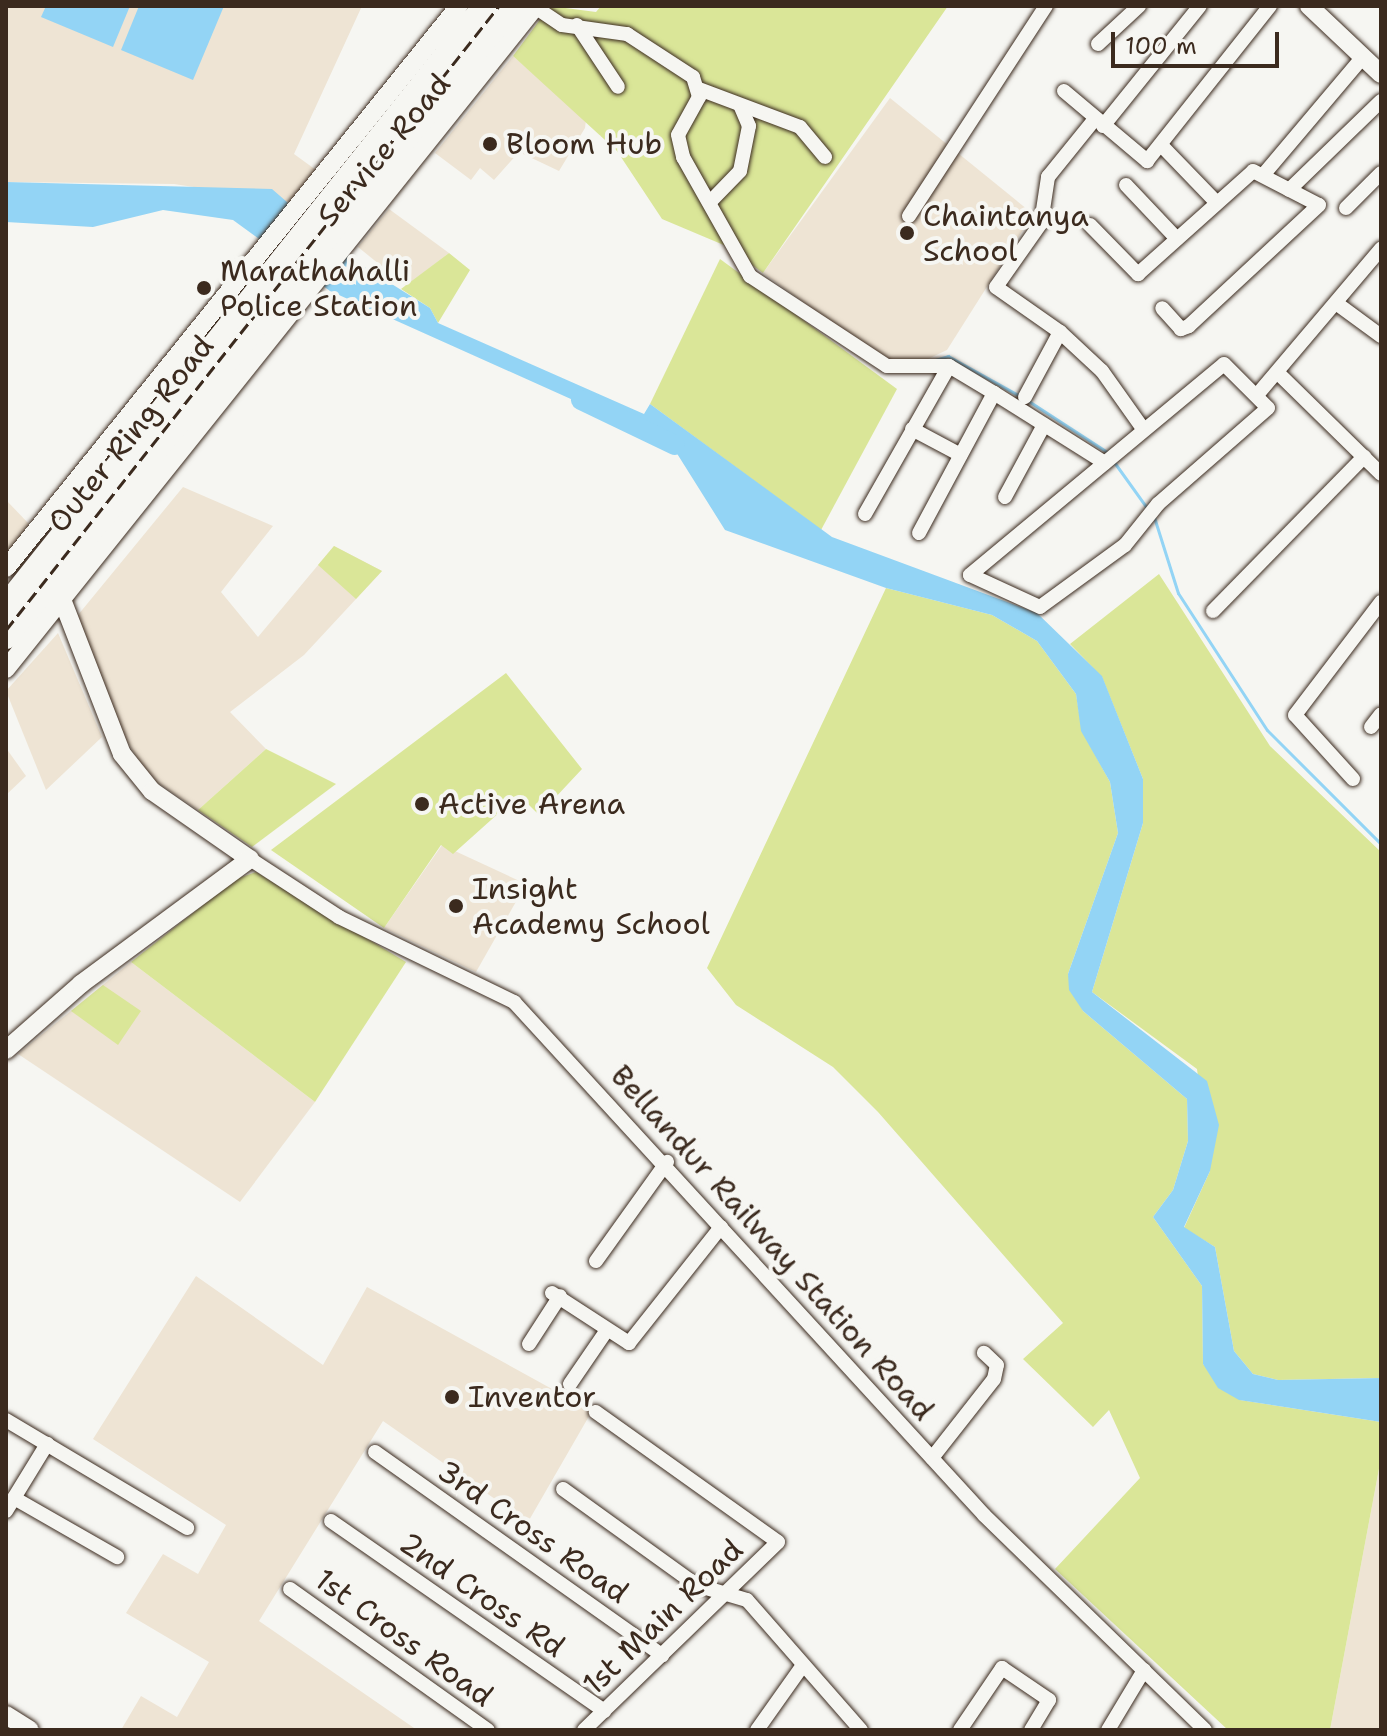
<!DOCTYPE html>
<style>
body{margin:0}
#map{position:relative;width:1387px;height:1736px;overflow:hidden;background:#f6f6f2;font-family:"Shantell Sans",sans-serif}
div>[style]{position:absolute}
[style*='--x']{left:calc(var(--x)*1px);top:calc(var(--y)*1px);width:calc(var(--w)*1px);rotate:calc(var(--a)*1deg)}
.built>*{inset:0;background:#eee4d4}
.green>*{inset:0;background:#dae698}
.water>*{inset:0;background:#93d4f5}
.stream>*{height:3px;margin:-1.5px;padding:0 1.5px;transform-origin:1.5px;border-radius:1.5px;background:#93d4f5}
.river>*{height:20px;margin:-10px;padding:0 10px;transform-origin:10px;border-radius:10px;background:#93d4f5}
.roads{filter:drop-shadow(0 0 2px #3b2a1e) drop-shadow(0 0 2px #3b2a1e)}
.street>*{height:14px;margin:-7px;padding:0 7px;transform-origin:7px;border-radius:7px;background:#f6f6f2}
.secondary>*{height:18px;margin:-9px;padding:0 9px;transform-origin:9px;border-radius:9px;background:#f6f6f2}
.highway>*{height:24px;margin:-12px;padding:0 12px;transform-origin:12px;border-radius:12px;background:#f6f6f2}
.rail>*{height:3px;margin-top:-1.5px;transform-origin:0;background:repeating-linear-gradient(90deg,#3b2a1e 0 12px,transparent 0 18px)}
.dots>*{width:22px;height:22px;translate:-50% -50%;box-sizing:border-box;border:4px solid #f6f6f2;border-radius:50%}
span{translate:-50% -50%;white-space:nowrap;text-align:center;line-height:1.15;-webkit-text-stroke:8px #f6f6f2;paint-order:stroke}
.poi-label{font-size:30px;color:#3b2a1e}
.left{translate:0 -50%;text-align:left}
.street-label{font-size:30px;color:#3b2a1e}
.frame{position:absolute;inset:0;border:8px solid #3b2a1e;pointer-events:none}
.scale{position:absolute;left:1111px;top:32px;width:168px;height:36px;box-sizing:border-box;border:4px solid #3b2a1e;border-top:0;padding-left:10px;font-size:24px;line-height:28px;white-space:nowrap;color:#3b2a1e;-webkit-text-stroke:6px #f6f6f2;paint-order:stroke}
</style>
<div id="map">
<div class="built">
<i style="clip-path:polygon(6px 6px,362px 6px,294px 154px,316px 170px,291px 202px,174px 184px,6px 182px)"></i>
<i style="clip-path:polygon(513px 56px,586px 120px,585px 128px,559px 171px,519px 152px,494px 180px,480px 168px,471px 180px,435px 153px)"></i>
<i style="clip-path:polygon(890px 98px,1033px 214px,947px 350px,900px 372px,763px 273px)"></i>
<i style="clip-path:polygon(389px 209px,449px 253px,406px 286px,358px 247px)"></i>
<i style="clip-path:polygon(183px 487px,273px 526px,221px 592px,258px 637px,334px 546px,382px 571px,304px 655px,230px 712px,266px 749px,198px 810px,148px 776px,112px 716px,78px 615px)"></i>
<i style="clip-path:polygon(6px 500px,30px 525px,6px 554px)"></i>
<i style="clip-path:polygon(58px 633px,102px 737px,46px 790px,6px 691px)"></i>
<i style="clip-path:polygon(6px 748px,26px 776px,6px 795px)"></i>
<i style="clip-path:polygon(442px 845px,526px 884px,476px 972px,384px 928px)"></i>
<i style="clip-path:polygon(131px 962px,315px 1102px,240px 1202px,18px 1054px)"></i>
<i style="clip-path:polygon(196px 1276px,323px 1365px,367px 1287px,592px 1411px,528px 1522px,383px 1421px,259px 1621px,417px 1730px,121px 1730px,141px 1696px,177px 1717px,209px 1662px,126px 1613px,163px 1554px,198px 1574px,226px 1525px,93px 1439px)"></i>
<i style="clip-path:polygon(1381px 1458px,1381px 1730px,1330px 1730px)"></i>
</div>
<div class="green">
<i style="clip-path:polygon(550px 6px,596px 12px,601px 6px,948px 6px,763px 273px,726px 246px,662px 219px,617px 151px,513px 56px)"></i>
<i style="clip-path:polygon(449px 253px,470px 270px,438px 323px,430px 308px,401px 289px)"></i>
<i style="clip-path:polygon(720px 259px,897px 389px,821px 530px,650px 404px)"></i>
<i style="clip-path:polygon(334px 546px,382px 571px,356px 599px,318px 565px)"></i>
<i style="clip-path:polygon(1159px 574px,1270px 746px,1381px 852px,1381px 1378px,1278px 1380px,1253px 1374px,1234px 1351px,1215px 1247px,1184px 1228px,1210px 1171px,1197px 1069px,1092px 992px,1143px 823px,1143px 779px,1102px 677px,1070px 644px)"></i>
<i style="clip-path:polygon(886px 588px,992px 615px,1037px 641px,1076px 694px,1082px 731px,1110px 782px,1118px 833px,1068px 974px,1083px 1011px,1187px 1099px,1188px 1141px,1173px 1190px,1153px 1217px,1202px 1286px,1203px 1364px,1240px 1400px,1381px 1422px,1381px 1458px,1330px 1730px,1228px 1730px,1055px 1569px,1140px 1478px,1109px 1410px,1093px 1427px,1023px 1359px,1063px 1323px,878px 1112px,833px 1067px,736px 1005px,707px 968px)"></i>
<i style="clip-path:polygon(506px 673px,582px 769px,539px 815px,519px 795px,453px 854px,441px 845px,384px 928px,271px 850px)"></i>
<i style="clip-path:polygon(266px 749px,336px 784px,252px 847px,198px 810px)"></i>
<i style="clip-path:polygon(256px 872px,406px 962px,315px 1102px,131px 962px,236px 879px)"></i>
<i style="clip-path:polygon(103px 985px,141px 1011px,118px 1045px,71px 1011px)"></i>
</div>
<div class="water">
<i style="clip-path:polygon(46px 6px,130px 6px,113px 47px,41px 17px)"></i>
<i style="clip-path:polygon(139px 6px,224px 6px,193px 80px,121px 50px)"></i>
<i style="clip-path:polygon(6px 182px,272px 189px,355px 261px,430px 308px,438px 323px,644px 414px,650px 404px,832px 537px,1037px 613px,1102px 676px,1143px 779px,1143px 823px,1092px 992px,1207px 1081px,1219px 1125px,1210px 1171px,1184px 1227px,1215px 1247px,1234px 1351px,1253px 1374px,1278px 1380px,1381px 1378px,1381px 1422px,1239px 1400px,1218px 1388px,1203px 1364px,1202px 1286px,1153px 1217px,1173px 1190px,1188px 1141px,1187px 1099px,1083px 1011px,1069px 990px,1068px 974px,1118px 833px,1110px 782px,1081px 731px,1076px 694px,1037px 641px,992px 615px,886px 588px,725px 530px,671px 444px,330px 291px,233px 220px,163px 210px,93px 227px,6px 222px)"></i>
</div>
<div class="stream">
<i style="--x:935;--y:360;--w:14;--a:-17"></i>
<i style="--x:948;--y:356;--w:82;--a:29.1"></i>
<i style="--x:1027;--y:400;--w:95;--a:33"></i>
<i style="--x:1114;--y:462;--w:57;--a:54.3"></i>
<i style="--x:1154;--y:517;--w:80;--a:72.5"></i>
<i style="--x:1178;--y:593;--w:163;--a:57"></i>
<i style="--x:1267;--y:730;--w:161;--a:45"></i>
</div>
<div class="river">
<i style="--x:581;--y:400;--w:104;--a:25.6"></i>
</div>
<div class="roads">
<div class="street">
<i style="--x:535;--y:7;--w:32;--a:34"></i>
<i style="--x:562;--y:25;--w:66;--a:7.9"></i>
<i style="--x:627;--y:34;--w:79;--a:33.1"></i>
<i style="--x:693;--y:77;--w:21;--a:73"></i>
<i style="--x:699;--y:97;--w:43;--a:118.9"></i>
<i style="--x:678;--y:135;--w:23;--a:77"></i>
<i style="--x:683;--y:157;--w:137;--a:60.6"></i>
<i style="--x:750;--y:276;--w:164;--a:33.3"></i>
<i style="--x:887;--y:366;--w:62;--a:0"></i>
<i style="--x:577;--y:25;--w:74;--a:56.5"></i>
<i style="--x:1098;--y:44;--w:56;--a:-42.8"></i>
<i style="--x:699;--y:89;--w:108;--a:20.6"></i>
<i style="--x:800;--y:127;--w:39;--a:50"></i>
<i style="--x:1064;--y:91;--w:109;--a:40.1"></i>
<i style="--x:1147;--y:161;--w:198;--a:-51.6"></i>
<i style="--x:1103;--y:126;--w:154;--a:-51.1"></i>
<i style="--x:1162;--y:146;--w:79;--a:46"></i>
<i style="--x:1264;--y:174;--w:153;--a:-49.8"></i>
<i style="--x:1126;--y:185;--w:74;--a:46.6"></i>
<i style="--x:1289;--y:190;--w:128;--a:-44.1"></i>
<i style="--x:710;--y:202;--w:43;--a:-45.9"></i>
<i style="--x:740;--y:171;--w:46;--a:-78.7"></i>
<i style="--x:749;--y:126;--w:21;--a:-113"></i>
<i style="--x:1346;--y:208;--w:49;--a:-45"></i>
<i style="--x:909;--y:216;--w:251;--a:-56.9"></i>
<i style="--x:1090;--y:225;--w:69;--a:45.6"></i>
<i style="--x:1138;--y:274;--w:154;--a:-41.8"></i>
<i style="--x:1253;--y:171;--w:74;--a:27.3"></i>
<i style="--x:1319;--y:205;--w:178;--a:137.1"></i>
<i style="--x:1189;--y:326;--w:9;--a:159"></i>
<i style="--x:1181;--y:329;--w:28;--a:-132"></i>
<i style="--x:1336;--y:303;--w:56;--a:36.3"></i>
<i style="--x:1060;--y:332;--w:57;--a:42.9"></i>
<i style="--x:1102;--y:371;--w:72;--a:54.6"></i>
<i style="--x:1224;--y:364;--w:62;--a:45"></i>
<i style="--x:1268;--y:408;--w:146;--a:138.9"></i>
<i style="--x:1158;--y:504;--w:53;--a:128.8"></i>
<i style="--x:1125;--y:545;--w:105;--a:143.9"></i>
<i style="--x:1040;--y:607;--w:77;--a:-155.4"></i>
<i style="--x:970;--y:575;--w:330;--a:-39.7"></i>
<i style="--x:1278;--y:373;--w:144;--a:44.4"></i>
<i style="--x:1257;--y:395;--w:192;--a:-49.7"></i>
<i style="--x:1025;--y:397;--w:74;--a:-61.7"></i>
<i style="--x:1060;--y:332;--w:78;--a:-144.9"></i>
<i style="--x:996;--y:287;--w:78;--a:-54.9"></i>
<i style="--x:1041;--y:223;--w:47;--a:-81.3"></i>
<i style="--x:1048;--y:177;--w:75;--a:-51"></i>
<i style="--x:912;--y:429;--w:55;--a:28"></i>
<i style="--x:1005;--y:497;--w:82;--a:-61.6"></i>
<i style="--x:865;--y:514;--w:170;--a:-60.4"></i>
<i style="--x:949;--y:366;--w:52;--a:31"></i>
<i style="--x:919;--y:533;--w:159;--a:-61.8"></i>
<i style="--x:994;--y:393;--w:131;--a:32.2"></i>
<i style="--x:1213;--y:611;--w:216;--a:-45.6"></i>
<i style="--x:1371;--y:727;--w:16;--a:-52"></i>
<i style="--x:1353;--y:779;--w:86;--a:-132.2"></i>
<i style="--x:1295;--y:715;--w:142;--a:-52.7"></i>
<i style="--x:250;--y:859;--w:106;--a:33.1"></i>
<i style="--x:339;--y:917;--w:195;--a:25.9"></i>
<i style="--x:514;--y:1002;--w:696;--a:47.5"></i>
<i style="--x:984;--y:1515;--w:308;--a:44.2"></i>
<i style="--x:596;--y:1261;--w:122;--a:-54.4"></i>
<i style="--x:552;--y:1293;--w:92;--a:33"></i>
<i style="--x:629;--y:1343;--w:148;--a:-51.6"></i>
<i style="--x:529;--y:1344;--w:57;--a:-57.1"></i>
<i style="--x:570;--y:1384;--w:65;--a:-55.6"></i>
<i style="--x:6;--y:1420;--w:211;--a:30.8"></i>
<i style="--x:375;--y:1452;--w:352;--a:35.3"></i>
<i style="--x:932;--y:1458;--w:100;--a:-51.9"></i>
<i style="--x:994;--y:1379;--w:14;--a:-78"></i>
<i style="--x:997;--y:1365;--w:18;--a:-137"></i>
<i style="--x:563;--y:1489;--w:164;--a:35.8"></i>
<i style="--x:696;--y:1585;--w:53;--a:16.4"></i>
<i style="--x:747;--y:1600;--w:173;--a:48.8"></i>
<i style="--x:14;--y:1498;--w:119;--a:29.8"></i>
<i style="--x:6;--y:1511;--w:79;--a:-58.5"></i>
<i style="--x:331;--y:1521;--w:333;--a:34.8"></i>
<i style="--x:290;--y:1589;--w:243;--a:35.5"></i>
<i style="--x:584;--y:1730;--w:270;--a:-44.1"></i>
<i style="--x:778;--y:1542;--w:224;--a:-144.5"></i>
<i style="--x:757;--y:1730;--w:80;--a:-54.7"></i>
<i style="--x:960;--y:1730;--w:75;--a:-55.9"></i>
<i style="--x:1002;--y:1668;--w:57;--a:34.2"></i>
<i style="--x:1049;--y:1700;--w:35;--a:121"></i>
<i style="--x:1108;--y:1730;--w:70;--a:-59"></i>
</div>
<div class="secondary">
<i style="--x:1309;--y:6;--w:99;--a:43.4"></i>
<i style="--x:6;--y:568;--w:722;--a:-51.13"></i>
<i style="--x:63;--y:602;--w:163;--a:68.8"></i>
<i style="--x:122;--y:754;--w:48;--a:51"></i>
<i style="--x:152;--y:791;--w:119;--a:34.8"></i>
<i style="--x:6;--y:669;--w:849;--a:-51.36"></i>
<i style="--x:6;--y:1050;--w:100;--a:-41.3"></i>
<i style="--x:81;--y:984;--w:210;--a:-36.5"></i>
<i style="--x:6;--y:1715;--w:28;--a:32"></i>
</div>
<div class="highway">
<i style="--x:6;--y:606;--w:768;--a:-51.4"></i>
<i style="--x:6;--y:637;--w:809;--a:-51.27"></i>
</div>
</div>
<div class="rail">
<i style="--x:6;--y:630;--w:795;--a:-51.69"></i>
</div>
<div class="dots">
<i style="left:490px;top:144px;background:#3b2a1e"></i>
<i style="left:907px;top:233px;background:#3b2a1e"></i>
<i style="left:204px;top:288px;background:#3b2a1e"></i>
<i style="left:422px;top:804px;background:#3b2a1e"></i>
<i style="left:456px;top:906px;background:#3b2a1e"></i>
<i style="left:452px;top:1397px;background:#3b2a1e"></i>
</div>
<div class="poi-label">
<span class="left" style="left:506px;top:144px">Bloom Hub</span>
<span class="left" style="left:923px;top:233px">Chaintanya<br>School</span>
<span class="left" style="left:220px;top:288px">Marathahalli<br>Police Station</span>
<span class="left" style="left:438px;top:804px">Active Arena</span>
<span class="left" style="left:472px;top:906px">Insight<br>Academy School</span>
<span class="left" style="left:468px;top:1397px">Inventor</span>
</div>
<div class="street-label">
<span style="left:384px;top:150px;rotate:-50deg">Service Road</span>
<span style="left:131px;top:434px;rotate:-51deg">Outer Ring Road</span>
<span style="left:772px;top:1243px;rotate:48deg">Bellandur Railway Station Road</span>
<span style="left:533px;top:1532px;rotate:35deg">3rd Cross Road</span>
<span style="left:482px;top:1595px;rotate:35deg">2nd Cross Rd</span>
<span style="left:663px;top:1617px;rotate:-44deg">1st Main Road</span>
<span style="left:404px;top:1638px;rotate:36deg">1st Cross Road</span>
</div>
<div class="frame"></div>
<div class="scale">100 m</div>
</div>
